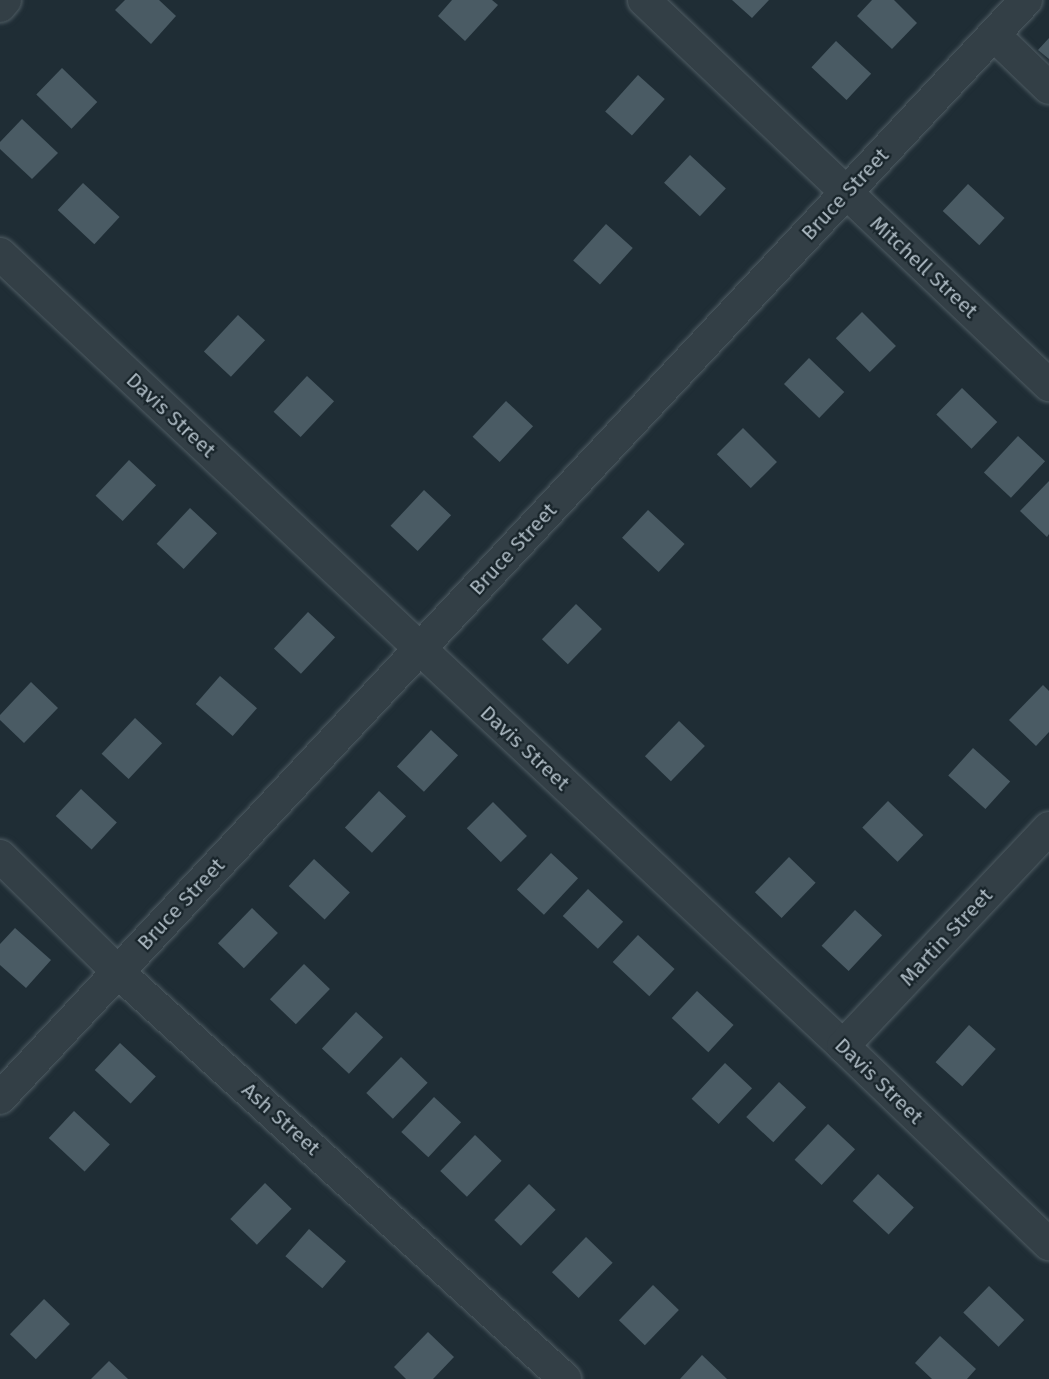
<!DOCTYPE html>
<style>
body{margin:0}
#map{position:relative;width:1049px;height:1379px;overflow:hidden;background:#1f2d35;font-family:"Fira Sans",sans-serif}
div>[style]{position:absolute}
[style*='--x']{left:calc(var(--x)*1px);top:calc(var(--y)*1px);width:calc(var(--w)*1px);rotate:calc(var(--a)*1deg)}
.building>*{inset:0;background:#4a5b64;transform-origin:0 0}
.roads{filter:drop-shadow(0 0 2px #505d64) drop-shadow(0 0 2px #505d64)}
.minor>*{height:32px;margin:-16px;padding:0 16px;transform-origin:16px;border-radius:16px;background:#333f46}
span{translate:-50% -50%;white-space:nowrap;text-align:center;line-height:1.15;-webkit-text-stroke:4.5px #18242a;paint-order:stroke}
.street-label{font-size:21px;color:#adbac3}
</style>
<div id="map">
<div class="building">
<i style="clip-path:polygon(125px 0,159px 0,176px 16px,151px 44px,115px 10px)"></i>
<i style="clip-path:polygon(452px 0,492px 0,498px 5px,465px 41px,438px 16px)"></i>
<i style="clip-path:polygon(732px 0,769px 0,752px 18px)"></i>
<i style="clip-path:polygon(872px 0,894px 0,917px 23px,892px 49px,857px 16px)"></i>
<i style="clip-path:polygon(1049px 38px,1049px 59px,1038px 50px)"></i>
<i style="left:836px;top:41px;width:48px;height:36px;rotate:43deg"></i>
<i style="left:62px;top:68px;width:49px;height:37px;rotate:44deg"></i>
<i style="left:638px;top:75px;width:36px;height:49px;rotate:42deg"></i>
<i style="clip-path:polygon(22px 119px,58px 153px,32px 179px,0 149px,0 142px)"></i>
<i style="left:690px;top:155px;width:49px;height:38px;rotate:43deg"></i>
<i style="left:83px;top:183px;width:50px;height:37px;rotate:43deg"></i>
<i style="left:968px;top:184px;width:50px;height:37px;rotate:43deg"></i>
<i style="left:606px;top:224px;width:36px;height:49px;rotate:42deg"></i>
<i style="left:862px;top:312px;width:48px;height:37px;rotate:45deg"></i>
<i style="left:238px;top:315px;width:37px;height:50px;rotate:43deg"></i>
<i style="left:809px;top:358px;width:49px;height:36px;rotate:44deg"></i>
<i style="left:307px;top:376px;width:37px;height:49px;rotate:43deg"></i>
<i style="left:962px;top:388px;width:49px;height:37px;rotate:44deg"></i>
<i style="left:506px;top:401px;width:37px;height:49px;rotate:43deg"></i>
<i style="left:743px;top:428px;width:48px;height:37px;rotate:45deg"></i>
<i style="left:1018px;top:436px;width:37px;height:50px;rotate:43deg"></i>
<i style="left:129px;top:460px;width:37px;height:49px;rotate:43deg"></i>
<i style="clip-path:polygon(1049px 481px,1049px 534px,1047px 537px,1020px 511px)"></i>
<i style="left:424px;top:490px;width:37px;height:49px;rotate:43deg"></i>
<i style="left:190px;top:508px;width:37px;height:49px;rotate:43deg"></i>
<i style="left:648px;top:510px;width:50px;height:38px;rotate:43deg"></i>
<i style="left:576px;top:604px;width:36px;height:49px;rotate:44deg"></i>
<i style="left:308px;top:612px;width:37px;height:50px;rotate:43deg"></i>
<i style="left:220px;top:676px;width:49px;height:37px;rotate:41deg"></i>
<i style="clip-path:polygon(31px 682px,58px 708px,24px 743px,0 720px,0 715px)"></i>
<i style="clip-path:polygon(1043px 685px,1049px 691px,1049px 732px,1036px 746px,1009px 720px)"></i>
<i style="left:135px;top:718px;width:37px;height:49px;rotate:43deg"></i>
<i style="left:679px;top:721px;width:36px;height:49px;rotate:44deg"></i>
<i style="left:431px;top:730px;width:37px;height:50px;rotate:43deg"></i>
<i style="left:973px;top:748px;width:50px;height:37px;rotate:42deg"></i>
<i style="left:81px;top:789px;width:49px;height:37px;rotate:43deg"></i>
<i style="left:379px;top:791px;width:37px;height:50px;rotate:43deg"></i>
<i style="left:888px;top:801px;width:49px;height:37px;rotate:44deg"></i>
<i style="left:493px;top:802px;width:48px;height:37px;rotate:45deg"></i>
<i style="left:551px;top:853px;width:37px;height:50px;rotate:43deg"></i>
<i style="left:789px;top:857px;width:37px;height:49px;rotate:44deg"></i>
<i style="left:314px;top:859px;width:49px;height:37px;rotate:43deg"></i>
<i style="left:588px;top:889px;width:48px;height:37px;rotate:43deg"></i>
<i style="left:252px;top:908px;width:36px;height:49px;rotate:44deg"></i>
<i style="left:855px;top:910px;width:37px;height:49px;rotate:43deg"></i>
<i style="clip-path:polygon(15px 928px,51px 960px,26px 988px,0 965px,0 944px)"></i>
<i style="left:638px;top:935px;width:50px;height:37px;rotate:43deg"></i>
<i style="left:304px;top:964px;width:36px;height:49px;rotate:44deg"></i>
<i style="left:697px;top:991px;width:50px;height:37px;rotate:43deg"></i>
<i style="left:356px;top:1012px;width:37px;height:50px;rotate:43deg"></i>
<i style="left:969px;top:1025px;width:36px;height:50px;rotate:42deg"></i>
<i style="left:120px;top:1043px;width:49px;height:37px;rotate:43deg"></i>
<i style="left:401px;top:1057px;width:37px;height:50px;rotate:44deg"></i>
<i style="left:725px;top:1063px;width:37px;height:49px;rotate:43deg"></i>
<i style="left:779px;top:1082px;width:37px;height:48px;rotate:43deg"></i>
<i style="left:434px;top:1097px;width:37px;height:48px;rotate:43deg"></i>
<i style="left:74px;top:1111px;width:49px;height:37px;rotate:43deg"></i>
<i style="left:828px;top:1124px;width:37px;height:49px;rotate:43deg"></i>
<i style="left:475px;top:1135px;width:37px;height:50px;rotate:44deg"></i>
<i style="left:878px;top:1174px;width:49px;height:37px;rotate:43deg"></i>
<i style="left:265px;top:1183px;width:37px;height:50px;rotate:44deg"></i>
<i style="left:529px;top:1184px;width:37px;height:50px;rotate:44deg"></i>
<i style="left:309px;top:1229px;width:49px;height:36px;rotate:41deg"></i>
<i style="left:586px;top:1237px;width:37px;height:49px;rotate:44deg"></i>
<i style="left:653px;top:1285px;width:36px;height:49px;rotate:44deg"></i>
<i style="left:989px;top:1286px;width:49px;height:37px;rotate:44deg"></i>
<i style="left:44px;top:1299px;width:36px;height:49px;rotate:44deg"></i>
<i style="clip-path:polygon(428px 1332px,454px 1357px,433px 1379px,406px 1379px,394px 1367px)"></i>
<i style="clip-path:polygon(940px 1336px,976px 1369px,967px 1379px,932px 1379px,915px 1363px)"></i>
<i style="clip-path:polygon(702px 1355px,727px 1379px,680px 1379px)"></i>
<i style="clip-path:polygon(109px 1361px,128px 1379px,91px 1379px)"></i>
</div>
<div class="roads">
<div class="minor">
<i style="--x:644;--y:0;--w:559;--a:43.55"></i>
<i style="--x:0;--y:6;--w:8;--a:-50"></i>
<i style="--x:994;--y:35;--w:76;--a:43.9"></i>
<i style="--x:0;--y:254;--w:1157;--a:43.21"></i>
<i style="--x:843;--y:1046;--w:286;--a:43.9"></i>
<i style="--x:0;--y:856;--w:165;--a:44.5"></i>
<i style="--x:118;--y:972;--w:605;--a:42.32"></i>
<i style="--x:843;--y:1046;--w:300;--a:-46.6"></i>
<i style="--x:0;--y:1098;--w:1503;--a:-46.94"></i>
</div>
</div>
<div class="street-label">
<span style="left:845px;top:194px;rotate:-47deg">Bruce Street</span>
<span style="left:924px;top:267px;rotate:43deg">Mitchell Street</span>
<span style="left:171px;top:415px;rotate:43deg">Davis Street</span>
<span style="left:513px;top:549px;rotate:-47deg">Bruce Street</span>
<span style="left:525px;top:748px;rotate:43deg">Davis Street</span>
<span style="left:181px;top:904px;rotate:-47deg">Bruce Street</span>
<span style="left:946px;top:937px;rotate:-47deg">Martin Street</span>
<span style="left:879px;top:1081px;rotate:44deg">Davis Street</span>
<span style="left:281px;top:1119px;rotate:42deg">Ash Street</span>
</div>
</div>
